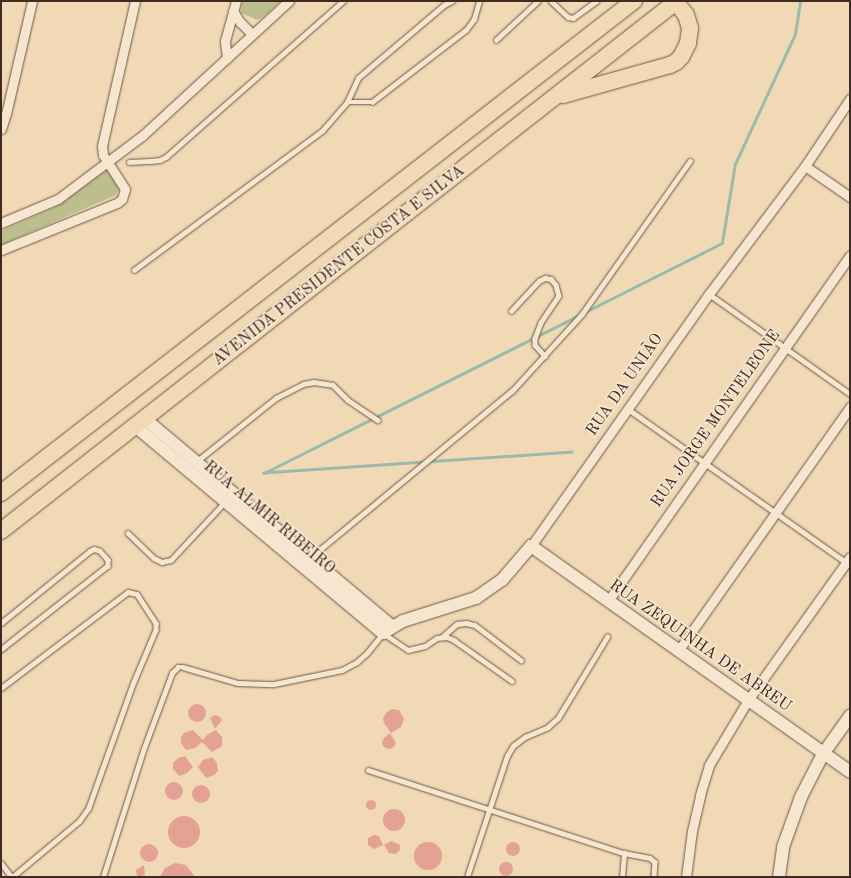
<!DOCTYPE html>
<meta charset="utf-8">
<style>
body{margin:0}
#map{position:relative;width:851px;height:878px;overflow:hidden;background:#f1d9b6;font-family:"Old Standard TT",serif}
div>[style]{position:absolute}
[style*='--x']{left:calc(var(--x)*1px);top:calc(var(--y)*1px);width:calc(var(--w)*1px);rotate:calc(var(--a)*1deg)}
.green>*{inset:0;background:#bcbf8d}
.stream>*{height:2.5px;margin:-1.25px;padding:0 1.25px;transform-origin:1.25px;border-radius:1.25px;background:#9bbaa9}
.building>*{inset:0;background:#e3a294}
.round{border-radius:50%}
.roads{filter:drop-shadow(0 0 1px #6c5646) drop-shadow(0 0 1px #6c5646)}
.lane>*{height:4.5px;margin:-2.25px;padding:0 2.25px;transform-origin:2.25px;border-radius:2.25px;background:#f6e6d0}
.street>*{height:9px;margin:-4.5px;padding:0 4.5px;transform-origin:4.5px;border-radius:4.5px;background:#f6e6d0}
.secondary>*{height:12px;margin:-6px;padding:0 6px;transform-origin:6px;border-radius:6px;background:#f6e6d0}
.highway>*{height:16px;margin:-8px;padding:0 8px;transform-origin:8px;border-radius:8px;background:#f1d9b6}
span{translate:-50% -50%;white-space:nowrap;text-align:center;line-height:1.15;-webkit-text-stroke:3.5px #f6e6d0;paint-order:stroke}
.street-label{font-size:16px;color:#402b21}
.frame{position:absolute;inset:0;border:2px solid #402b21;pointer-events:none}
</style>
<div id="map">
<div class="green">
<i style="clip-path:polygon(242px 1px,281px 1px,262px 18px,257px 20px,241px 13px)"></i>
<i style="clip-path:polygon(108px 169px,119px 189px,116px 195px,1px 245px,1px 231px,53px 208px)"></i>
</div>
<div class="stream">
<i style="--x:585;--y:312;--w:153;--a:-26.7"></i>
<i style="--x:722;--y:243;--w:80;--a:-80.7"></i>
<i style="--x:735;--y:164;--w:143;--a:-65.2"></i>
<i style="--x:795;--y:34;--w:33;--a:-81"></i>
<i style="--x:572;--y:452;--w:309;--a:176.1"></i>
<i style="--x:264;--y:473;--w:352;--a:-26.6"></i>
</div>
<div class="building">
<i class="round" style="left:188px;top:704px;width:18px;height:18px"></i>
<i style="clip-path:polygon(391px 709px,399px 710px,404px 719px,401px 727px,391px 733px,384px 723px,383px 719px,386px 713px)"></i>
<i style="clip-path:polygon(215px 715px,219px 716px,222px 720px,215px 729px,210px 718px)"></i>
<i style="clip-path:polygon(193px 730px,203px 740px,208px 734px,216px 730px,222px 737px,222px 746px,212px 752px,202px 742px,195px 748px,186px 750px,181px 743px,181px 737px,184px 733px)"></i>
<i style="clip-path:polygon(390px 733px,396px 743px,393px 748px,388px 749px,383px 746px,382px 742px,384px 738px)"></i>
<i style="clip-path:polygon(185px 756px,193px 767px,187px 773px,179px 776px,173px 769px,173px 763px,178px 758px)"></i>
<i style="clip-path:polygon(212px 757px,217px 763px,218px 771px,214px 775px,206px 778px,198px 767px,203px 760px)"></i>
<i class="round" style="left:165px;top:782px;width:18px;height:18px"></i>
<i class="round" style="left:192px;top:785px;width:18px;height:18px"></i>
<i class="round" style="left:366px;top:800px;width:10px;height:10px"></i>
<i class="round" style="left:383px;top:809px;width:22px;height:22px"></i>
<i class="round" style="left:168px;top:816px;width:32px;height:32px"></i>
<i style="clip-path:polygon(374px 835px,379px 836px,383px 845px,374px 849px,368px 845px,368px 838px)"></i>
<i style="clip-path:polygon(391px 841px,400px 845px,400px 850px,396px 854px,389px 853px,384px 845px)"></i>
<i class="round" style="left:506px;top:842px;width:14px;height:14px"></i>
<i class="round" style="left:414px;top:842px;width:28px;height:28px"></i>
<i class="round" style="left:140px;top:844px;width:18px;height:18px"></i>
<i class="round" style="left:499px;top:862px;width:14px;height:14px"></i>
<i style="clip-path:polygon(175px 863px,186px 865px,195px 877px,160px 877px,165px 868px)"></i>
<i style="clip-path:polygon(144px 865px,145px 875px,137px 877px,136px 870px)"></i>
</div>
<div class="roads">
<div class="lane">
<i style="--x:551;--y:1;--w:23;--a:43"></i>
<i style="--x:568;--y:17;--w:5;--a:11"></i>
<i style="--x:573;--y:18;--w:29;--a:-36"></i>
<i style="--x:496;--y:40;--w:57;--a:-42.9"></i>
<i style="--x:347;--y:102;--w:25;--a:0"></i>
<i style="--x:372;--y:102;--w:118;--a:-37.5"></i>
<i style="--x:466;--y:30;--w:14;--a:-54"></i>
<i style="--x:474;--y:19;--w:19;--a:-74"></i>
<i style="--x:129;--y:162;--w:21;--a:-3"></i>
<i style="--x:150;--y:161;--w:10;--a:-6"></i>
<i style="--x:160;--y:160;--w:7;--a:-27"></i>
<i style="--x:166;--y:157;--w:236;--a:-41.4"></i>
<i style="--x:134;--y:270;--w:234;--a:-36.5"></i>
<i style="--x:322;--y:131;--w:38;--a:-49"></i>
<i style="--x:347;--y:102;--w:26;--a:-65"></i>
<i style="--x:358;--y:78;--w:113;--a:-40.3"></i>
<i style="--x:444;--y:5;--w:9;--a:-27"></i>
<i style="--x:709;--y:294;--w:173;--a:35.3"></i>
<i style="--x:511;--y:311;--w:41;--a:-47"></i>
<i style="--x:539;--y:281;--w:7;--a:-27"></i>
<i style="--x:545;--y:278;--w:6;--a:9"></i>
<i style="--x:551;--y:279;--w:8;--a:50"></i>
<i style="--x:556;--y:285;--w:11;--a:75"></i>
<i style="--x:559;--y:296;--w:32;--a:124"></i>
<i style="--x:541;--y:323;--w:17;--a:111"></i>
<i style="--x:535;--y:339;--w:6;--a:90"></i>
<i style="--x:535;--y:345;--w:15;--a:48"></i>
<i style="--x:628;--y:409;--w:271;--a:35.1"></i>
<i style="--x:197;--y:461;--w:101;--a:-38.6"></i>
<i style="--x:276;--y:398;--w:30;--a:-27"></i>
<i style="--x:303;--y:384;--w:11;--a:-10"></i>
<i style="--x:314;--y:382;--w:19;--a:9"></i>
<i style="--x:333;--y:385;--w:21;--a:45"></i>
<i style="--x:348;--y:400;--w:36;--a:34"></i>
<i style="--x:128;--y:533;--w:36;--a:44"></i>
<i style="--x:154;--y:558;--w:9;--a:27"></i>
<i style="--x:162;--y:562;--w:9;--a:-13"></i>
<i style="--x:171;--y:560;--w:78;--a:-47.1"></i>
<i style="--x:311;--y:557;--w:261;--a:-39.6"></i>
<i style="--x:512;--y:391;--w:104;--a:-47.7"></i>
<i style="--x:582;--y:314;--w:187;--a:-54.8"></i>
<i style="--x:1;--y:623;--w:114;--a:-39"></i>
<i style="--x:90;--y:551;--w:4;--a:-27"></i>
<i style="--x:94;--y:549;--w:6;--a:18"></i>
<i style="--x:100;--y:551;--w:12;--a:48"></i>
<i style="--x:108;--y:560;--w:6;--a:90"></i>
<i style="--x:108;--y:566;--w:136;--a:141.9"></i>
<i style="--x:442;--y:637;--w:20;--a:-41"></i>
<i style="--x:457;--y:624;--w:9;--a:-6"></i>
<i style="--x:466;--y:623;--w:9;--a:13"></i>
<i style="--x:475;--y:625;--w:58;--a:37.3"></i>
<i style="--x:1;--y:688;--w:159;--a:-37.1"></i>
<i style="--x:128;--y:592;--w:9;--a:13"></i>
<i style="--x:137;--y:594;--w:35;--a:57"></i>
<i style="--x:156;--y:623;--w:7;--a:90"></i>
<i style="--x:156;--y:630;--w:56;--a:112.9"></i>
<i style="--x:134;--y:682;--w:134;--a:109.7"></i>
<i style="--x:89;--y:808;--w:16;--a:125"></i>
<i style="--x:80;--y:821;--w:87;--a:140.1"></i>
<i style="--x:368;--y:770;--w:269;--a:18"></i>
<i style="--x:624;--y:853;--w:26;--a:11"></i>
<i style="--x:650;--y:858;--w:6;--a:39"></i>
<i style="--x:655;--y:862;--w:15;--a:94"></i>
<i style="--x:1;--y:863;--w:18;--a:52"></i>
<i style="--x:103;--y:877;--w:135;--a:-72.4"></i>
<i style="--x:144;--y:748;--w:80;--a:-69.5"></i>
<i style="--x:172;--y:673;--w:8;--a:-45"></i>
<i style="--x:178;--y:667;--w:5;--a:0"></i>
<i style="--x:183;--y:667;--w:57;--a:16.2"></i>
<i style="--x:238;--y:683;--w:36;--a:2"></i>
<i style="--x:274;--y:684;--w:69;--a:-11.6"></i>
<i style="--x:342;--y:670;--w:17;--a:-28"></i>
<i style="--x:357;--y:662;--w:13;--a:-42"></i>
<i style="--x:367;--y:653;--w:26;--a:-51"></i>
<i style="--x:383;--y:633;--w:30;--a:34"></i>
<i style="--x:408;--y:650;--w:17;--a:-13"></i>
<i style="--x:425;--y:646;--w:14;--a:-34"></i>
<i style="--x:437;--y:638;--w:10;--a:-6"></i>
<i style="--x:447;--y:637;--w:8;--a:23"></i>
<i style="--x:454;--y:640;--w:71;--a:35.3"></i>
<i style="--x:467;--y:877;--w:127;--a:-71.7"></i>
<i style="--x:507;--y:756;--w:12;--a:-59"></i>
<i style="--x:513;--y:746;--w:15;--a:-37"></i>
<i style="--x:525;--y:737;--w:25;--a:-23"></i>
<i style="--x:548;--y:727;--w:13;--a:-42"></i>
<i style="--x:558;--y:718;--w:95;--a:-58.8"></i>
<i style="--x:622;--y:877;--w:24;--a:-85"></i>
</div>
<div class="street">
<i style="--x:233;--y:11;--w:13;--a:58"></i>
<i style="--x:240;--y:22;--w:17;--a:45"></i>
<i style="--x:227;--y:58;--w:17;--a:-97"></i>
<i style="--x:225;--y:41;--w:41;--a:-74.6"></i>
<i style="--x:1;--y:129;--w:16;--a:-72"></i>
<i style="--x:6;--y:114;--w:116;--a:-77"></i>
<i style="--x:805;--y:166;--w:55;--a:34.6"></i>
<i style="--x:1;--y:223;--w:62;--a:-22.8"></i>
<i style="--x:58;--y:199;--w:105;--a:-36.9"></i>
<i style="--x:142;--y:136;--w:200;--a:-42.6"></i>
<i style="--x:1;--y:250;--w:125;--a:-22.1"></i>
<i style="--x:117;--y:203;--w:6;--a:-39"></i>
<i style="--x:122;--y:199;--w:10;--a:-73"></i>
<i style="--x:125;--y:189;--w:40;--a:-122.9"></i>
<i style="--x:103;--y:155;--w:9;--a:-96"></i>
<i style="--x:102;--y:146;--w:149;--a:-77.2"></i>
<i style="--x:531;--y:546;--w:309;--a:-54.8"></i>
<i style="--x:709;--y:294;--w:160;--a:-53.1"></i>
<i style="--x:805;--y:166;--w:81;--a:-56.1"></i>
<i style="--x:608;--y:601;--w:422;--a:-55"></i>
<i style="--x:678;--y:651;--w:299;--a:-54.8"></i>
<i style="--x:686;--y:877;--w:46;--a:-82.6"></i>
<i style="--x:692;--y:831;--w:37;--a:-77"></i>
<i style="--x:700;--y:795;--w:31;--a:-73"></i>
<i style="--x:709;--y:765;--w:76;--a:-59"></i>
<i style="--x:748;--y:700;--w:176;--a:-54.5"></i>
</div>
<div class="secondary">
<i style="--x:145;--y:419;--w:322;--a:40"></i>
<i style="--x:135;--y:426;--w:323;--a:39.9"></i>
<i style="--x:383;--y:633;--w:23;--a:-31"></i>
<i style="--x:403;--y:621;--w:77;--a:-17.5"></i>
<i style="--x:476;--y:598;--w:32;--a:-35"></i>
<i style="--x:502;--y:580;--w:45;--a:-49.5"></i>
<i style="--x:531;--y:546;--w:391;--a:35.3"></i>
<i style="--x:779;--y:877;--w:30;--a:-82"></i>
<i style="--x:783;--y:847;--w:53;--a:-70.2"></i>
<i style="--x:801;--y:797;--w:48;--a:-62.9"></i>
<i style="--x:823;--y:754;--w:47;--a:-54.6"></i>
</div>
<div class="highway">
<i style="--x:563;--y:95;--w:111;--a:-15.7"></i>
<i style="--x:670;--y:65;--w:7;--a:-27"></i>
<i style="--x:676;--y:62;--w:7;--a:-45"></i>
<i style="--x:681;--y:57;--w:16;--a:-63"></i>
<i style="--x:688;--y:43;--w:15;--a:-82"></i>
<i style="--x:690;--y:28;--w:14;--a:-107"></i>
<i style="--x:686;--y:15;--w:18;--a:-128"></i>
<i style="--x:1;--y:493;--w:802;--a:-37.86"></i>
<i style="--x:1;--y:531;--w:859;--a:-38.1"></i>
</div>
</div>
<div class="street-label">
<span style="left:339px;top:266px;rotate:-38deg">AVENIDA PRESIDENTE COSTA E SILVA</span>
<span style="left:625px;top:385px;rotate:-55deg">RUA DA UNIÃO</span>
<span style="left:716px;top:419px;rotate:-55deg">RUA JORGE MONTELEONE</span>
<span style="left:269px;top:518px;rotate:40deg">RUA ALMIR RIBEIRO</span>
<span style="left:700px;top:646px;rotate:35deg">RUA ZEQUINHA DE ABREU</span>
</div>
<div class="frame"></div>
</div>
